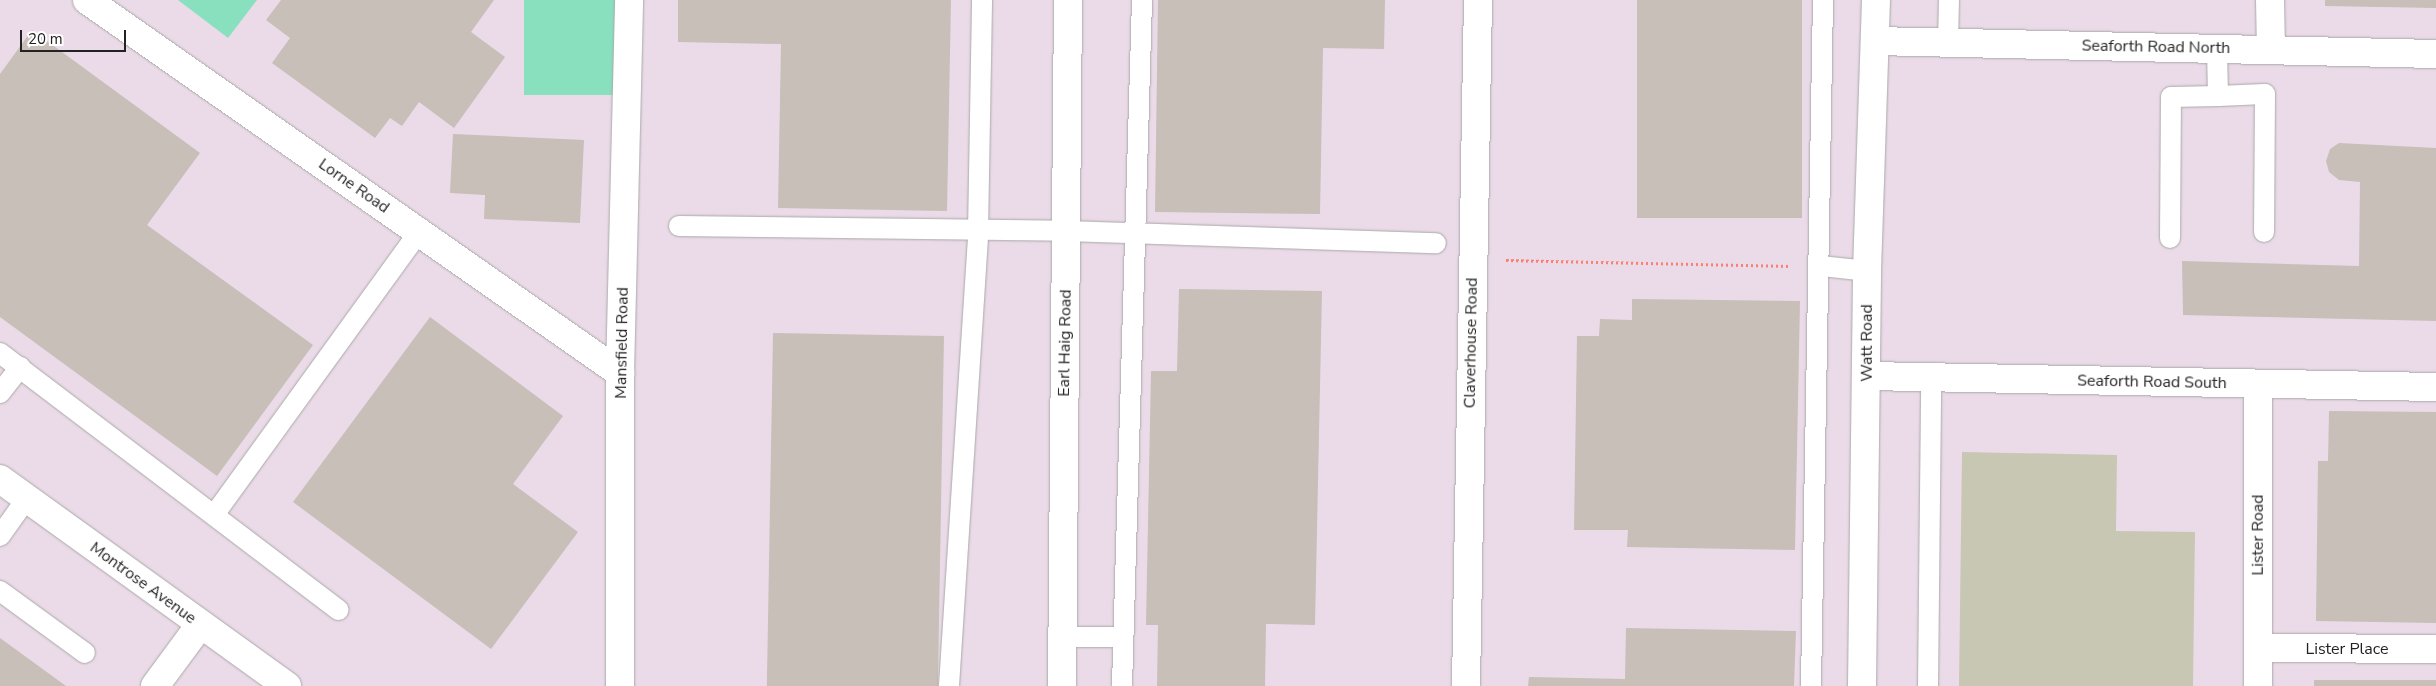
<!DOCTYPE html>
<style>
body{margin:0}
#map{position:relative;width:2436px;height:686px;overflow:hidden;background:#f2efe9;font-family:"Nunito Sans",sans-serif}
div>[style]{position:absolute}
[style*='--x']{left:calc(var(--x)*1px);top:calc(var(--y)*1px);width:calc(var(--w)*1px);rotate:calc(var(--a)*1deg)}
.industrial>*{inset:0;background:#ebdbe8;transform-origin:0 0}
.construction>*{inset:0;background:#c7c7b4}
.pitch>*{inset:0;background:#88e0be;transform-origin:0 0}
.building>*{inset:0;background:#c7bfb8;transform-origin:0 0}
.path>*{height:3px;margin-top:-1.5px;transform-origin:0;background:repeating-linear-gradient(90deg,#fa8072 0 2.5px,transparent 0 5px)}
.roads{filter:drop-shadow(0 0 1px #a9a9a9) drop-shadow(0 0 1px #a9a9a9)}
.service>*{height:20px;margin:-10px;padding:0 10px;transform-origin:10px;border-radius:10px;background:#fff}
.minor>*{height:28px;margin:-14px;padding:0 14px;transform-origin:14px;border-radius:14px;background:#fff}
span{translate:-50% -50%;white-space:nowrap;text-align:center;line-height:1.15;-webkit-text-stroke:4px #fff;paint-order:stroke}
.street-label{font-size:16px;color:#222}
.scale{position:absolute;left:20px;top:30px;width:106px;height:22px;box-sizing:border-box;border:2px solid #222;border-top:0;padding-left:6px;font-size:15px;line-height:18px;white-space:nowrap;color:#222;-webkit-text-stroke:4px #fff;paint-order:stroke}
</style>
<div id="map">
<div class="industrial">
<i style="left:0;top:0;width:2436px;height:686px"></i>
</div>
<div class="construction">
<i style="clip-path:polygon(1962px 452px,2117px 455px,2116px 531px,2195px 532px,2193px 686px,1959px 686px)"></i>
</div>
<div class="pitch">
<i style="clip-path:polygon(178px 0,257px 0,228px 38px)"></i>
<i style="left:524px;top:0;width:92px;height:95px"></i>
</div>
<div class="building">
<i style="clip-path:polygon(281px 0,494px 0,471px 32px,505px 57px,454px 128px,419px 102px,402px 126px,390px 118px,375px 138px,272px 63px,290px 38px,266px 20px)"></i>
<i style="clip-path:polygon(678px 0,951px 0,947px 211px,778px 208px,781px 44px,678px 42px)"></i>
<i style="clip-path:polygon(1158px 0,1385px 0,1384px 49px,1323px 48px,1320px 214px,1155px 212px)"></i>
<i style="left:1637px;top:0;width:165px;height:218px"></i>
<i style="clip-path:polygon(2325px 0,2436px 0,2436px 8px,2325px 6px)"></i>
<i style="clip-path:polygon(32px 30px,200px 153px,147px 225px,313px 345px,217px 476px,0 317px,0 74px)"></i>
<i style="clip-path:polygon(453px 134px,584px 140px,580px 223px,484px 219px,485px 195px,450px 193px)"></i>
<i style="clip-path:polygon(2339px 143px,2436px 148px,2436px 321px,2183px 315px,2182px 261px,2359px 266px,2360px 182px,2339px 180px,2329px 172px,2326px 161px,2330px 149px)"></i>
<i style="clip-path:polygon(1179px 289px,1322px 291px,1315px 625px,1266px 624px,1265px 686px,1157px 686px,1158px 625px,1146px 625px,1151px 371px,1177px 371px)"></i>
<i style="clip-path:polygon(1632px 299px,1800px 301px,1795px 550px,1627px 547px,1628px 530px,1574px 530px,1577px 336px,1599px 336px,1600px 319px,1632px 320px)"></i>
<i style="clip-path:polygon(430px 317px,563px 416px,513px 484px,578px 532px,491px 649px,293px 502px)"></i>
<i style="left:773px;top:333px;width:171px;height:353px;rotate:1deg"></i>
<i style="clip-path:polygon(2329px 411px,2436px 412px,2436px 623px,2316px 621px,2318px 461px,2328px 461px)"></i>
<i style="clip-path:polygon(1626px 628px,1796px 631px,1794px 686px,1528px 686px,1529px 677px,1625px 679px)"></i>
<i style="clip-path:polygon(0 638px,66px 686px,0 686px)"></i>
<i style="left:2314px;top:680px;width:122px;height:6px"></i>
</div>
<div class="path">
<i style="--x:1506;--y:260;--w:284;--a:1.2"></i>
</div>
<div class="roads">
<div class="service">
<i style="--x:1948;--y:43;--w:43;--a:-88.7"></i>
<i style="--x:2218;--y:96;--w:47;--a:-2.4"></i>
<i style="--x:2265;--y:94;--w:138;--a:90.4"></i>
<i style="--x:679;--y:226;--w:387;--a:0.7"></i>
<i style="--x:1066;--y:231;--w:370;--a:1.9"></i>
<i style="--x:2170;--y:238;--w:141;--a:-89.6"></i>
<i style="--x:2171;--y:97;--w:47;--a:-1.2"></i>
<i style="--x:2218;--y:96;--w:47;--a:-91.2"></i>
<i style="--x:1821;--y:266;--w:46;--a:6.2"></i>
<i style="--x:0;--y:353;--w:425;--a:37.2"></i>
<i style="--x:0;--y:393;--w:33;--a:-52"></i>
<i style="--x:214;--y:515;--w:349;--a:-54.1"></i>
<i style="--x:0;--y:536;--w:47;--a:-54.6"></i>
<i style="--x:0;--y:591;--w:105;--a:36.1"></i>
<i style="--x:1063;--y:637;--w:60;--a:0"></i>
<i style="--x:949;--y:686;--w:455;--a:-86.3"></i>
<i style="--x:978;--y:232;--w:232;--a:-89"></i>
<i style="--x:1122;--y:686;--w:686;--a:-88.33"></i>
<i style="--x:1811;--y:686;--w:686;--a:-89"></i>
<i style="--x:1928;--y:686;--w:308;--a:-89.4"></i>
</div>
<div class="minor">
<i style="--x:87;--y:0;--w:651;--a:34.98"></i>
<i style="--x:2270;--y:0;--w:50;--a:88.9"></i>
<i style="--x:1875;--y:41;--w:561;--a:1.33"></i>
<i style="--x:1867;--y:376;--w:569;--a:1.11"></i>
<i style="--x:2258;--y:384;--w:302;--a:90"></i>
<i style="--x:0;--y:479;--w:354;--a:35.8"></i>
<i style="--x:2259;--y:648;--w:177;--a:0.3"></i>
<i style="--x:155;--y:686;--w:76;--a:-53.6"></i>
<i style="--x:620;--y:686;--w:313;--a:-90"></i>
<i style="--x:620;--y:373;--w:373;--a:-88.6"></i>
<i style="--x:1062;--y:686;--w:686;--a:-89.5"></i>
<i style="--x:1466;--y:686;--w:686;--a:-89"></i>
<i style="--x:1862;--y:686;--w:415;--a:-89.3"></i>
<i style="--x:1867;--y:271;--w:271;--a:-88.1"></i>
</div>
</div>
<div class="street-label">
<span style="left:2156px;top:47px;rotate:1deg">Seaforth Road North</span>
<span style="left:354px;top:186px;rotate:35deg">Lorne Road</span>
<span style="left:622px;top:343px;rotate:-89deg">Mansfield Road</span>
<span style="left:1065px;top:343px;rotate:-89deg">Earl Haig Road</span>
<span style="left:1471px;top:343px;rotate:-89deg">Claverhouse Road</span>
<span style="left:1867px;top:343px;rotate:-90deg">Watt Road</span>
<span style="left:2152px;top:382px;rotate:1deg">Seaforth Road South</span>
<span style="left:2258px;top:535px;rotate:-90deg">Lister Road</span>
<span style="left:143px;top:583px;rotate:36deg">Montrose Avenue</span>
<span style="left:2347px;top:649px">Lister Place</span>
</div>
<div class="scale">20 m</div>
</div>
